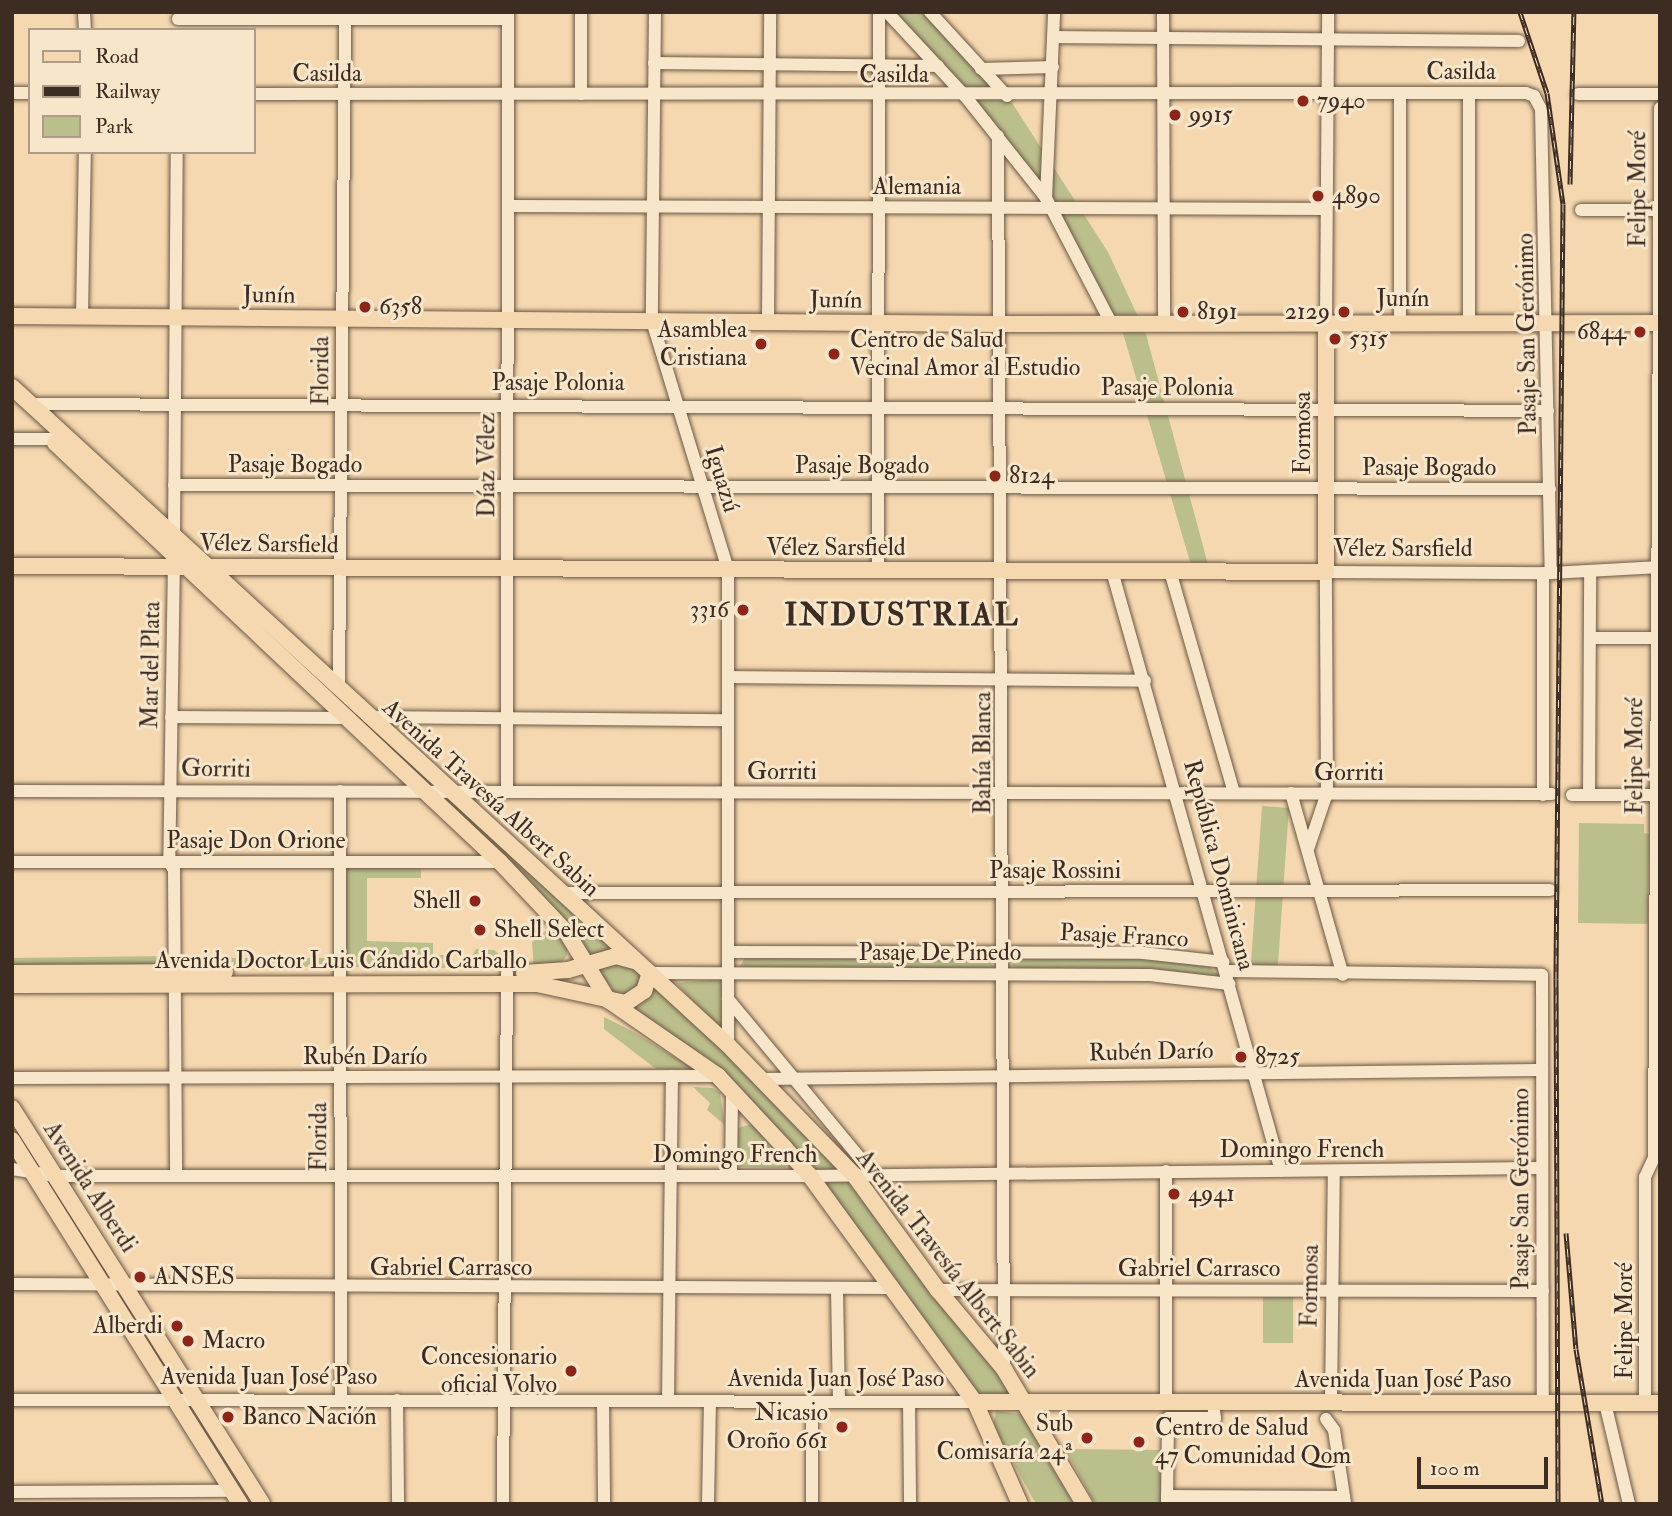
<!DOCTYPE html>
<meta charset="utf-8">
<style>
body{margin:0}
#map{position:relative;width:1672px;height:1516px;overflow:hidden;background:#f5d8af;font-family:"IM FELL Double Pica",serif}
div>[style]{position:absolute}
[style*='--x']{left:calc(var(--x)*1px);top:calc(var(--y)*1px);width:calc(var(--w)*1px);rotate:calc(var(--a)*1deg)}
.green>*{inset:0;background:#bbbf8b;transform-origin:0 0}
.roads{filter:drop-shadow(0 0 2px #6b5745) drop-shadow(0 0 2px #6b5745)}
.minor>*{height:12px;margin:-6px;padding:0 6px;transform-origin:6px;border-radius:6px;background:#f8e6cb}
.major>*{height:16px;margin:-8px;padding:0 8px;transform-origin:8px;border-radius:8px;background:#f5d8af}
.rail>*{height:5px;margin-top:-2.5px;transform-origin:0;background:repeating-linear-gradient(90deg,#f8e6cb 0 8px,#3d2c22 0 16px);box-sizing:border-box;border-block:2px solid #3d2c22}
.dots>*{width:19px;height:19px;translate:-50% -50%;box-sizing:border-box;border:4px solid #f8e6cb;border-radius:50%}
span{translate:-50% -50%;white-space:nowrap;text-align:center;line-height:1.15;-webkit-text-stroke:6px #f8e6cb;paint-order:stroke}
.street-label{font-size:24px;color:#3d2c22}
.poi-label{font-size:24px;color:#3d2c22}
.left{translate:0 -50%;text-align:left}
.right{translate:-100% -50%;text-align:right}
.district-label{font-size:32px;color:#3d2c22;font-weight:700;letter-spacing:2px}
.frame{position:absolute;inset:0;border:14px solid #3d2c22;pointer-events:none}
.legend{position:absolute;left:28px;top:28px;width:228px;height:126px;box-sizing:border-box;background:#f8e6cb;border:2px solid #ad9c87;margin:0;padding:9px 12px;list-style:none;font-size:21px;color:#3d2c22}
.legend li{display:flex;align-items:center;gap:14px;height:35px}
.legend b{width:35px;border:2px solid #ad9c87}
.scale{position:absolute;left:1417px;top:1457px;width:131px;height:32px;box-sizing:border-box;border:4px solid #3d2c22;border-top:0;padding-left:9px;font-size:21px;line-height:24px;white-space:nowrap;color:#3d2c22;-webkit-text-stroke:5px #f8e6cb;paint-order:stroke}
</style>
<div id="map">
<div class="green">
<i style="clip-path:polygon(887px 12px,930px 12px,1007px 95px,1108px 252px,1146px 334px,1210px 572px,1193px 572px,1120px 323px,1111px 323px,1053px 208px)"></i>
<i style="clip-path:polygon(449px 791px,812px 1134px,1025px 1402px,975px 1402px,732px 1089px,622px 1011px,586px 964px,427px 792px)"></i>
<i style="left:1262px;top:806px;width:27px;height:167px;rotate:4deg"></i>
<i style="clip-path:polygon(1579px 823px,1644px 824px,1644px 833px,1649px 834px,1648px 924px,1578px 923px)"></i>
<i style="clip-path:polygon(421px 864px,421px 878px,367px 878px,367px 941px,433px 943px,433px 955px,446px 955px,446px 968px,349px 967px,343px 962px,343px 870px,350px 865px)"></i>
<i style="clip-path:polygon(553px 925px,568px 946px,567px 955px,561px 964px,534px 968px,532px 942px)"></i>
<i style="clip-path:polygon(476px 949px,494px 950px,499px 954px,499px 968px,465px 968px)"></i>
<i style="clip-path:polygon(167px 956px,168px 965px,12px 969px,12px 958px)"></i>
<i style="clip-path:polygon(1140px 956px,1210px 967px,1221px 978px,1016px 970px,1012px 965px,1014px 959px)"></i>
<i style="clip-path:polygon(745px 957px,990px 958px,993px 967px,991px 971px,739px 969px)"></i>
<i style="clip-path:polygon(181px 958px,327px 958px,334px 963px,328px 967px,183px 967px)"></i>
<i style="clip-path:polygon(721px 979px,722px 1032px,676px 983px)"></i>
<i style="clip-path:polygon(604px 1017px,632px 1031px,694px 1069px,656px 1069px,604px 1029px)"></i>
<i style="clip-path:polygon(693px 1087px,713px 1088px,720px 1093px,725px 1125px,707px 1110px,710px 1103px)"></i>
<i style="clip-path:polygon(756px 1123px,787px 1157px,785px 1168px,740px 1167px,737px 1128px)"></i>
<i style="left:1263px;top:1294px;width:30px;height:49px"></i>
<i style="clip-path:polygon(996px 1411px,1021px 1414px,1074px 1504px,1036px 1504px,993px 1426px)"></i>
<i style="clip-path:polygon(1065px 1449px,1162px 1450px,1162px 1504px,1095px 1504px)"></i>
</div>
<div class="roads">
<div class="minor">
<i style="--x:84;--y:12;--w:18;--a:87"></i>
<i style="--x:655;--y:12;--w:309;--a:90.6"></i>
<i style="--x:652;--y:321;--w:260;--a:73"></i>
<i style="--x:728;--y:570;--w:475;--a:90"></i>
<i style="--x:887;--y:12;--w:115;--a:47.1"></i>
<i style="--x:965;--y:96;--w:130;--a:51.5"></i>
<i style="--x:1046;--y:198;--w:141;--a:62.5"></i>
<i style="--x:930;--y:12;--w:114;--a:47.5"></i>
<i style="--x:1163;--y:12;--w:310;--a:89.8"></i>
<i style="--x:178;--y:19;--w:330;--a:0"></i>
<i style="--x:1054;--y:37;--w:465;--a:0.5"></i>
<i style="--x:654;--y:63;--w:284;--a:0.6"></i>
<i style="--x:981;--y:69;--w:72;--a:-1.6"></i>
<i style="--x:12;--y:93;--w:18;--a:0"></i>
<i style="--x:1400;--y:93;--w:229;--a:90"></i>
<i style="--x:1469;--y:93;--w:229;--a:90"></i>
<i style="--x:254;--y:94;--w:1272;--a:-0.05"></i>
<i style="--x:1526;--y:93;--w:9;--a:21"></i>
<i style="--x:1534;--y:96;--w:15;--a:62"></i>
<i style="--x:1541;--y:109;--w:464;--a:88.8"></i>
<i style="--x:581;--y:94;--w:82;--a:-90"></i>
<i style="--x:1578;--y:94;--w:82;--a:0"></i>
<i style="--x:998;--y:136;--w:1233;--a:89.72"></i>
<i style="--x:1046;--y:198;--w:186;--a:-87.5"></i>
<i style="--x:508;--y:206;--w:818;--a:0.21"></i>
<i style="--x:1581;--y:210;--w:79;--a:0"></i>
<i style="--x:82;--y:316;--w:164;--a:-89"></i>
<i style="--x:768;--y:322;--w:310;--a:-89.6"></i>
<i style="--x:1326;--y:322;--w:310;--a:-89.6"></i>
<i style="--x:29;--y:404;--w:1519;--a:0.26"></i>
<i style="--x:12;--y:439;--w:39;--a:0"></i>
<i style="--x:174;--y:485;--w:1376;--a:0.17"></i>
<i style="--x:174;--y:540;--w:388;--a:-89.6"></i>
<i style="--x:174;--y:559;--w:303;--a:90.9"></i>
<i style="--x:169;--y:862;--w:9;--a:58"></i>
<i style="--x:174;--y:870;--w:306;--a:89.6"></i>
<i style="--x:878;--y:571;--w:559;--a:-89.9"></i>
<i style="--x:1112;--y:571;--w:623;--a:74.27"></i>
<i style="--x:1170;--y:571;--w:231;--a:73.9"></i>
<i style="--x:1590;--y:638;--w:70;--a:0"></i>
<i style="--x:728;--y:677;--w:417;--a:0.5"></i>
<i style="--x:339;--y:688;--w:676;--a:-89.49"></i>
<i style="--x:171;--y:717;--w:179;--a:0.3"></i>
<i style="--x:368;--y:717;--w:360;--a:0.5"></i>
<i style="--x:12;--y:791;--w:1540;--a:0.11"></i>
<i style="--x:340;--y:791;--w:609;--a:89.91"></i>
<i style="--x:507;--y:792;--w:780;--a:-89.93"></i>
<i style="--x:1291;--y:793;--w:189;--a:74.1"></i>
<i style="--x:1543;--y:795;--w:222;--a:-90"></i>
<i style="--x:1572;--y:795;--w:88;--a:0"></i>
<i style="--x:1589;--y:795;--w:224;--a:-89.7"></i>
<i style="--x:1308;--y:849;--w:59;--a:-71.3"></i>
<i style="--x:1327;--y:793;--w:221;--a:-90.3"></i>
<i style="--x:1326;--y:572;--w:225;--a:0.3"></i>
<i style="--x:1551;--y:573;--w:109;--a:-3.2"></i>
<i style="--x:12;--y:862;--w:488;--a:0"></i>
<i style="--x:560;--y:893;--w:990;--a:-0.17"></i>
<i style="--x:728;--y:952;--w:415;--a:0.1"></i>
<i style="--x:1143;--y:953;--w:81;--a:6.3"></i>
<i style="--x:1226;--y:971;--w:316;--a:0.7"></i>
<i style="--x:1542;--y:975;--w:428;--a:89.9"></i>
<i style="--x:650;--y:973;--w:500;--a:0.23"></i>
<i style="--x:1150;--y:975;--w:80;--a:6.5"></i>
<i style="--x:728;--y:999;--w:229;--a:50.3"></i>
<i style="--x:12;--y:1078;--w:706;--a:-0.16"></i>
<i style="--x:761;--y:1079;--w:781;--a:-0.66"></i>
<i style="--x:12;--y:1169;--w:44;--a:9.2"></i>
<i style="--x:55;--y:1176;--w:755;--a:0"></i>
<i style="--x:810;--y:1176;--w:732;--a:-0.63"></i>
<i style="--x:731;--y:1176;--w:87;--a:-89.3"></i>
<i style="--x:12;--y:1284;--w:877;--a:0.26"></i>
<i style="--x:837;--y:1288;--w:114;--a:89"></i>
<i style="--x:938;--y:1290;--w:605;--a:0.09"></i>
<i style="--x:12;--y:1400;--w:963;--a:0.12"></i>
<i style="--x:397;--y:1400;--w:104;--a:89.4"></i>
<i style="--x:603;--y:1401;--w:103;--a:89.4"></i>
<i style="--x:668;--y:1401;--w:325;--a:-89.3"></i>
<i style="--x:812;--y:1402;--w:102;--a:90"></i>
<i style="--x:909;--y:1402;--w:102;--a:89.4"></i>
<i style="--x:1166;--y:1403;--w:232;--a:-90"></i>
<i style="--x:1331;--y:1403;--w:232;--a:-89.3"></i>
<i style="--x:1605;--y:1403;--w:104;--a:76.6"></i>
<i style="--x:1645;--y:1403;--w:226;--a:-90"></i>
<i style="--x:1645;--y:1177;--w:21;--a:-65"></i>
<i style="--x:1654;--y:1158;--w:1050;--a:-89.67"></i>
<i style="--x:1326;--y:1419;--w:14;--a:54"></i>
<i style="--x:1334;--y:1430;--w:74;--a:81.4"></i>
<i style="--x:12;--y:1492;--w:220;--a:-0.3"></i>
<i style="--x:1167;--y:1496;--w:177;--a:0.3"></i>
<i style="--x:1167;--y:1503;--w:85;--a:-89.3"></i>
<i style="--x:1168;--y:1418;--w:47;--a:0"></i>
<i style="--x:1215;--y:1418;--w:15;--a:-98"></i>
<i style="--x:503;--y:1504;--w:531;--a:-89.57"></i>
<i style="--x:708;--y:1504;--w:103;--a:-88.9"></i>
</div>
<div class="major">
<i style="--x:12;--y:316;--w:989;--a:0.46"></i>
<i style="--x:1001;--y:324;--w:659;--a:-0.09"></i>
<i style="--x:12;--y:387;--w:972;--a:42.58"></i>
<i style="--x:728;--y:1045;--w:181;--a:45.9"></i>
<i style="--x:854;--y:1175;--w:142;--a:53.9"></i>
<i style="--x:938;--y:1290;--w:103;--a:50.1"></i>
<i style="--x:1004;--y:1369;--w:157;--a:59.3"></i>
<i style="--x:55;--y:443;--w:611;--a:43.28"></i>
<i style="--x:500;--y:862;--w:98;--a:46.7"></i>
<i style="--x:567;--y:933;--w:79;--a:58.5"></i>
<i style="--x:608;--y:1000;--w:134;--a:34.6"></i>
<i style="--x:718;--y:1076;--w:98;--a:47.1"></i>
<i style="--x:785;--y:1148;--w:38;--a:48"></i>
<i style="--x:810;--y:1176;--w:280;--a:53.9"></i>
<i style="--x:975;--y:1402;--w:111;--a:66.2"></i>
<i style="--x:12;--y:566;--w:1314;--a:0.26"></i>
<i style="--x:1326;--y:572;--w:250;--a:-90"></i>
<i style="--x:12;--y:973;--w:213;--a:-0.3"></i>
<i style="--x:524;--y:973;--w:44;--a:-3.9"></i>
<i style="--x:568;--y:970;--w:50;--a:-16.3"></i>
<i style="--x:616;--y:956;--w:20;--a:15"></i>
<i style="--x:12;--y:985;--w:525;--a:-0.11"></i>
<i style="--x:537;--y:984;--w:91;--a:12.1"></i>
<i style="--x:626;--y:1003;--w:22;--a:-34"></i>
<i style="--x:644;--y:991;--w:19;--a:-72"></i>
<i style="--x:12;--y:1108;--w:468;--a:57.7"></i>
<i style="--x:12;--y:1140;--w:430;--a:57.9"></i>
<i style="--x:975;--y:1402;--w:685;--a:0.08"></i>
</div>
</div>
<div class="rail">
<i style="--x:1520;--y:12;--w:85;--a:71.6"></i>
<i style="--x:1547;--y:93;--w:112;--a:81.8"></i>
<i style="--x:1563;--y:204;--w:775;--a:90.52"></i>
<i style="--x:1556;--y:979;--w:525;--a:89.78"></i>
<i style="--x:1570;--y:184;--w:172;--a:-88.7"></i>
<i style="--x:1566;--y:1233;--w:116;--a:85.1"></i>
<i style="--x:1576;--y:1349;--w:157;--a:80.5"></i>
</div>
<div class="dots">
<i style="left:1303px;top:101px;background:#8f2418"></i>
<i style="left:1175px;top:115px;background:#8f2418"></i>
<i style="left:1318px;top:196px;background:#8f2418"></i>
<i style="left:365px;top:307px;background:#8f2418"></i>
<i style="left:1183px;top:312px;background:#8f2418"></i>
<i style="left:1344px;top:312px;background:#8f2418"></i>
<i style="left:1640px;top:332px;background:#8f2418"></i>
<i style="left:1335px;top:339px;background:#8f2418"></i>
<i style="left:761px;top:344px;background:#8f2418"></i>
<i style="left:834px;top:354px;background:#8f2418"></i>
<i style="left:995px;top:476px;background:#8f2418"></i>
<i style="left:743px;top:610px;background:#8f2418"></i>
<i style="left:475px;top:901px;background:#8f2418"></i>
<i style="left:480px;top:930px;background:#8f2418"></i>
<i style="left:1241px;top:1057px;background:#8f2418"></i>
<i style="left:1174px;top:1194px;background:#8f2418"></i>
<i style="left:140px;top:1277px;background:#8f2418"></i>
<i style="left:177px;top:1326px;background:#8f2418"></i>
<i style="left:188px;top:1341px;background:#8f2418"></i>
<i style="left:571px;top:1371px;background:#8f2418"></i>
<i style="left:228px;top:1417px;background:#8f2418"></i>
<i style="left:842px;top:1427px;background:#8f2418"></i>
<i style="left:1087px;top:1438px;background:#8f2418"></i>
<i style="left:1139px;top:1442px;background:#8f2418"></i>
</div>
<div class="street-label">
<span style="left:1461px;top:72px">Casilda</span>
<span style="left:327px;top:74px">Casilda</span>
<span style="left:894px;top:75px">Casilda</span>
<span style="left:917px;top:187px">Alemania</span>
<span style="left:1638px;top:189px;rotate:-90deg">Felipe Moré</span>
<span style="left:269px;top:295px;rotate:1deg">Junín</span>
<span style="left:1403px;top:299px">Junín</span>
<span style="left:836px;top:300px;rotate:1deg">Junín</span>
<span style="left:1527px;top:334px;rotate:-91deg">Pasaje San Gerónimo</span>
<span style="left:321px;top:371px;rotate:-90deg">Florida</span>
<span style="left:558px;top:383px">Pasaje Polonia</span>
<span style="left:1167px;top:388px">Pasaje Polonia</span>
<span style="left:1303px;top:433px;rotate:-90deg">Formosa</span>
<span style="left:295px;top:465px">Pasaje Bogado</span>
<span style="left:487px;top:465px;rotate:-90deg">Díaz Vélez</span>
<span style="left:862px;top:466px">Pasaje Bogado</span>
<span style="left:1429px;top:468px">Pasaje Bogado</span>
<span style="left:722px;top:479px;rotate:73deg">Iguazú</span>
<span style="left:269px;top:544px;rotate:1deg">Vélez Sarsfield</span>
<span style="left:836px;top:548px">Vélez Sarsfield</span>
<span style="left:1403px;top:549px">Vélez Sarsfield</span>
<span style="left:151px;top:665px;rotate:-89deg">Mar del Plata</span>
<span style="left:983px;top:753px;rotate:-90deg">Bahía Blanca</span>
<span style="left:1635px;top:756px;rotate:-90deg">Felipe Moré</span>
<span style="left:216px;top:769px;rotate:1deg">Gorriti</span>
<span style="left:782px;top:772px">Gorriti</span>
<span style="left:1349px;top:773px">Gorriti</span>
<span style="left:491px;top:798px;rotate:42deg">Avenida Travesía Albert Sabin</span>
<span style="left:256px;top:841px">Pasaje Don Orione</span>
<span style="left:1219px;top:865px;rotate:75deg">República Dominicana</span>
<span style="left:1055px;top:871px">Pasaje Rossini</span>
<span style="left:1124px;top:936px;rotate:3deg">Pasaje Franco</span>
<span style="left:940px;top:953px">Pasaje De Pinedo</span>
<span style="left:341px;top:961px">Avenida Doctor Luis Cándido Carballo</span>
<span style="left:1151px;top:1052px;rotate:-1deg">Rubén Darío</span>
<span style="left:365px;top:1057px">Rubén Darío</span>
<span style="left:319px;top:1137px;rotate:-90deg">Florida</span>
<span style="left:1302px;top:1150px">Domingo French</span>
<span style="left:735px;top:1155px">Domingo French</span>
<span style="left:90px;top:1187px;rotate:57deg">Avenida Alberdi</span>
<span style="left:1521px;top:1189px;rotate:-90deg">Pasaje San Gerónimo</span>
<span style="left:948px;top:1264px;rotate:52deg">Avenida Travesía Albert Sabin</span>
<span style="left:451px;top:1268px">Gabriel Carrasco</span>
<span style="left:1199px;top:1269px">Gabriel Carrasco</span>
<span style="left:1310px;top:1286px;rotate:-89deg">Formosa</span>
<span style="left:1625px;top:1321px;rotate:-90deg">Felipe Moré</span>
<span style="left:269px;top:1377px">Avenida Juan José Paso</span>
<span style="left:836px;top:1379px">Avenida Juan José Paso</span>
<span style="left:1403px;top:1380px">Avenida Juan José Paso</span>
</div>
<div class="poi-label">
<span class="left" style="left:1317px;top:101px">7940</span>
<span class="left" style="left:1189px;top:115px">9915</span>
<span class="left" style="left:1332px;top:196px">4890</span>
<span class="left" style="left:379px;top:307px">6358</span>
<span class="left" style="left:1197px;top:312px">8191</span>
<span class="right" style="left:1330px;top:312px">2129</span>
<span class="right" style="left:747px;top:344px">Asamblea<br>Cristiana</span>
<span class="right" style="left:1626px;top:332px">6844</span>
<span class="left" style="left:1349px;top:339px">5315</span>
<span class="left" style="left:850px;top:354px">Centro de Salud<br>Vecinal Amor al Estudio</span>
<span class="left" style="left:1009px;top:476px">8124</span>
<span class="right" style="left:729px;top:610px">3316</span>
<span class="right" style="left:461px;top:901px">Shell</span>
<span class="left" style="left:494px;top:930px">Shell Select</span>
<span class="left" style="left:1255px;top:1057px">8725</span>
<span class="left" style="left:1188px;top:1194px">4941</span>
<span class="left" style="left:154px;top:1277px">ANSES</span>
<span class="right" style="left:163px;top:1326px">Alberdi</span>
<span class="left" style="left:202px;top:1341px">Macro</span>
<span class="right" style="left:557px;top:1371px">Concesionario<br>oficial Volvo</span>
<span class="right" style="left:828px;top:1427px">Nicasio<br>Oroño 661</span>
<span class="left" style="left:242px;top:1417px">Banco Nación</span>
<span class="right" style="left:1073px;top:1438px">Sub<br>Comisaría 24ª</span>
<span class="left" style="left:1155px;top:1442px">Centro de Salud<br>47 Comunidad Qom</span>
</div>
<div class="district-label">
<span style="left:902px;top:615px">INDUSTRIAL</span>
</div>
<div class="frame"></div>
<ul class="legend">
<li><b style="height:9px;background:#f5d8af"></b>Road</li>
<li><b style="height:9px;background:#3d2c22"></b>Railway</li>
<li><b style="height:19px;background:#bbbf8b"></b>Park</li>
</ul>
<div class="scale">100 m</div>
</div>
